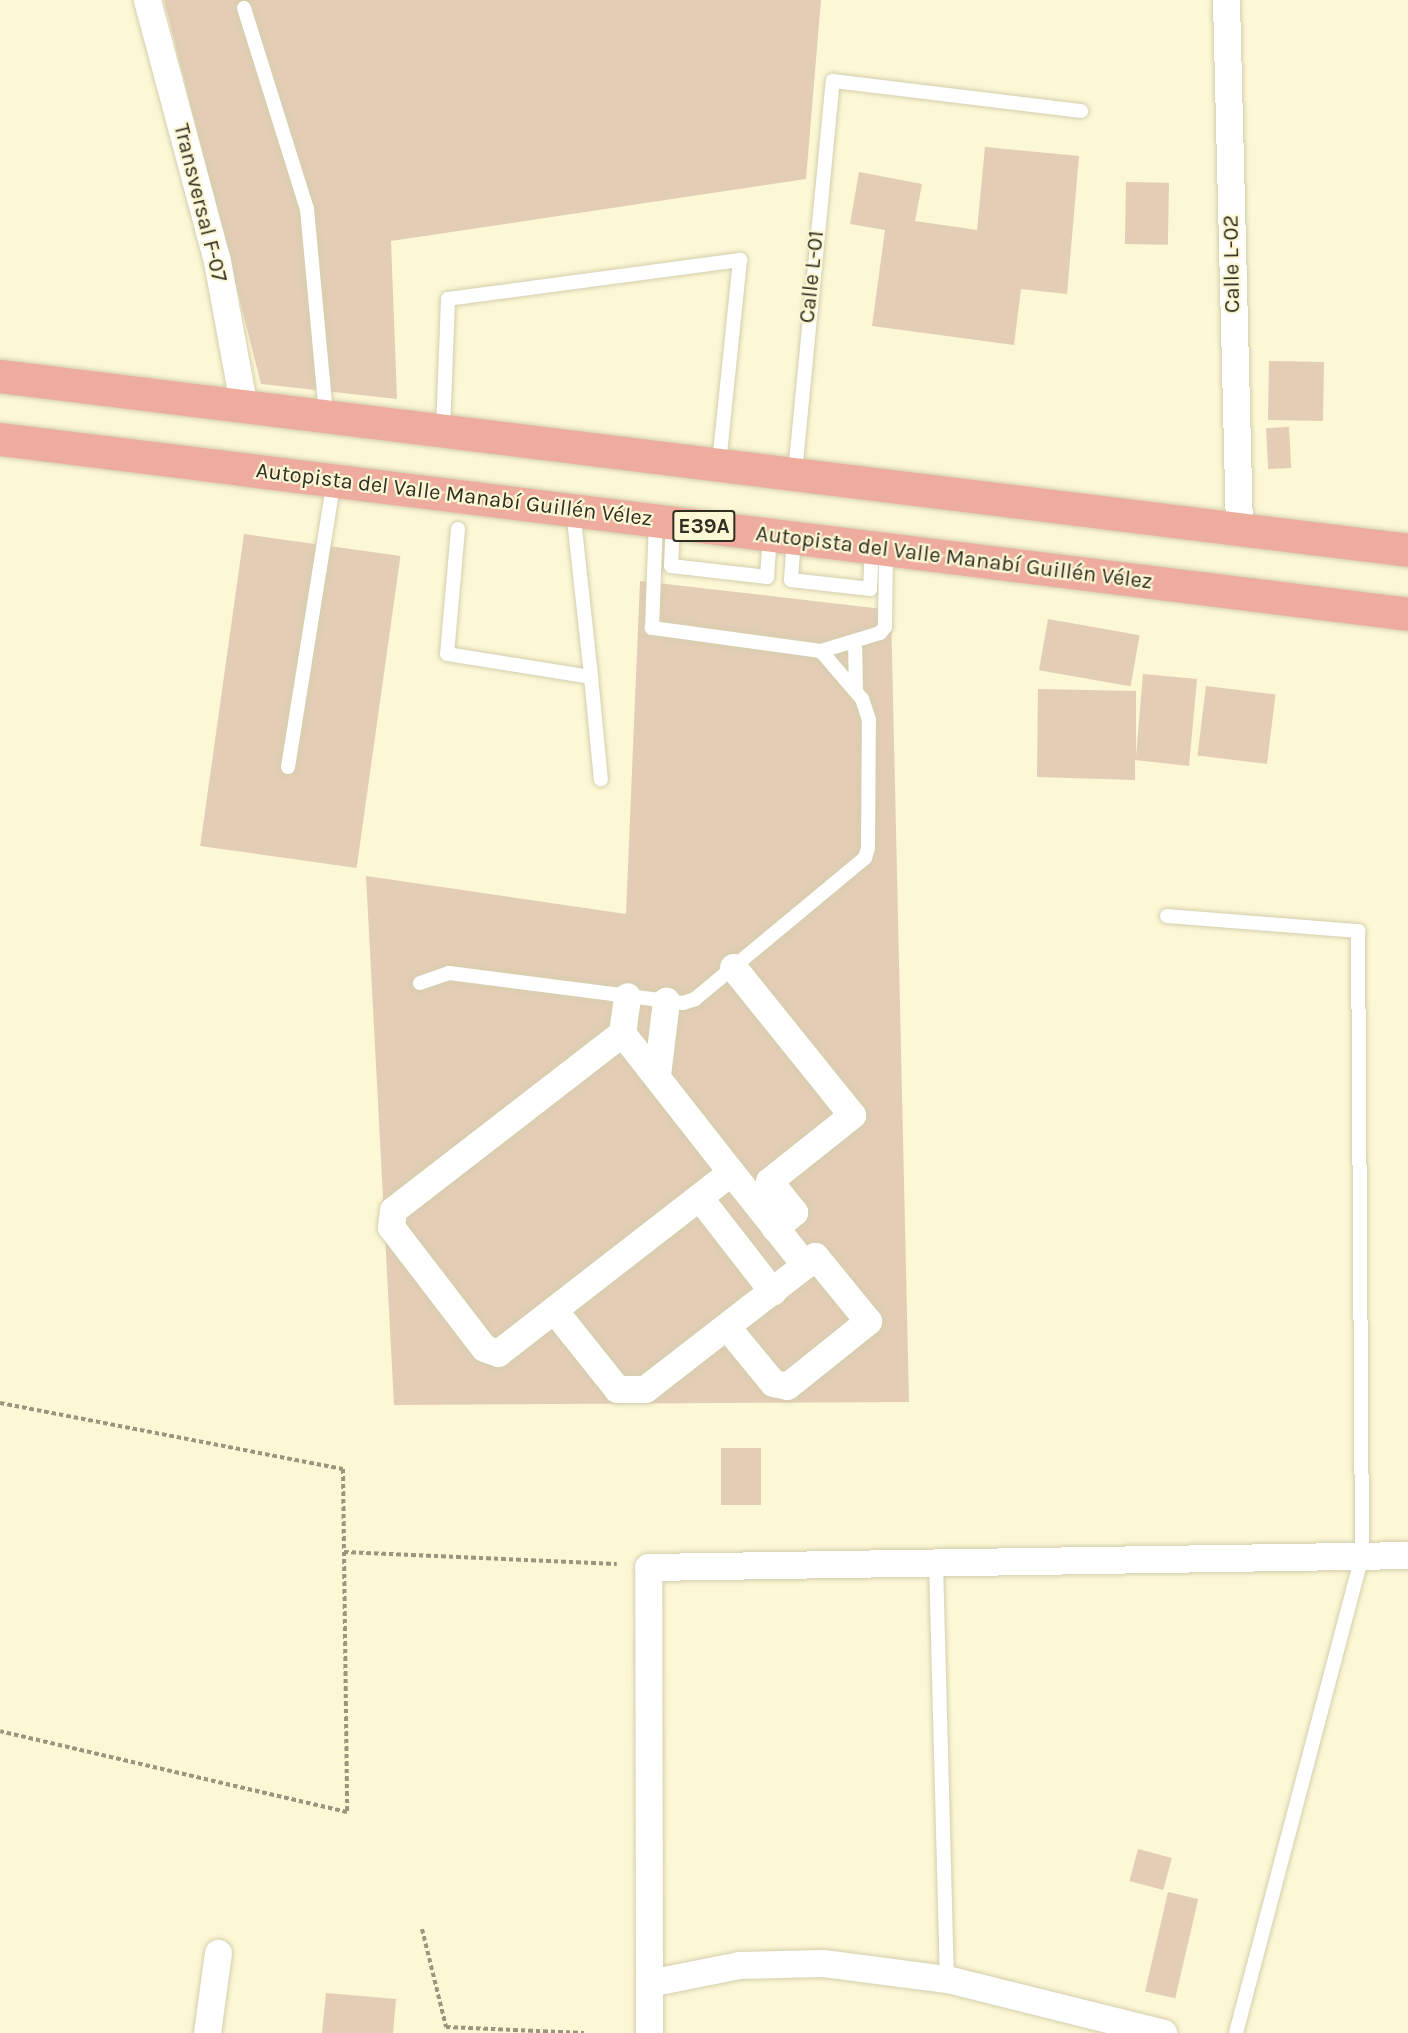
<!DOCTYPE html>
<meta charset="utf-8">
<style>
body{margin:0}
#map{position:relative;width:1408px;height:2033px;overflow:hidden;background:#fcf7d5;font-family:Karla,sans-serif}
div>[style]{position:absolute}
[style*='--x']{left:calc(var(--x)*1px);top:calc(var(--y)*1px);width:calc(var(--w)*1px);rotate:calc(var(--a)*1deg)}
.building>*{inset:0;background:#e3cdb5;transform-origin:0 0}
.path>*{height:4px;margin-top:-2px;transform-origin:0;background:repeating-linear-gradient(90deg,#9a967e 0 4.5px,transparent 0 7.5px)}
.roads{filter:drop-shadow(0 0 2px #d3cead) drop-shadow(0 0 2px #d3cead)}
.lane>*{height:14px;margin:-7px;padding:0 7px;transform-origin:7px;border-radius:7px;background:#fff}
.street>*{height:27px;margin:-13.5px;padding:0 13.5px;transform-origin:13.5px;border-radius:13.5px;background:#fff}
.primary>*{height:33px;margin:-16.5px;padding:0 16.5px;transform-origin:16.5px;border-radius:16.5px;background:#eeac9e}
span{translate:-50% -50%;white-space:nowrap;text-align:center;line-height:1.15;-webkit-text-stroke:4.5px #fcf7d5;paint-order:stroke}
.shield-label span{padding:2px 4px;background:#fcf7d5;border:2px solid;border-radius:4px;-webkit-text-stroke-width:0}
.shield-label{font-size:21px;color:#302e21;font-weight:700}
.street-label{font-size:22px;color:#302e21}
</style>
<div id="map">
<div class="building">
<i style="clip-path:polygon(164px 0,821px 0,806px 179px,391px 241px,397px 399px,261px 384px)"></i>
<i style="clip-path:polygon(985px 147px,1079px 156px,1067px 294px,1021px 289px,1014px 345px,872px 326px,885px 230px,850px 224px,859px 172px,922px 184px,915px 221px,977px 230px)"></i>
<i style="left:1126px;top:182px;width:43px;height:62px;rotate:1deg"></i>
<i style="left:1269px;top:361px;width:55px;height:59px;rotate:1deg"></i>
<i style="left:1289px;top:427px;width:41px;height:23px;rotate:87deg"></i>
<i style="left:244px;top:534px;width:158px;height:315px;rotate:8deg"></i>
<i style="clip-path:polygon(640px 581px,891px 610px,909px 1402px,394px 1405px,366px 876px,626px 914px)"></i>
<i style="left:1048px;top:619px;width:93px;height:52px;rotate:10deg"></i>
<i style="clip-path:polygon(1143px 674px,1197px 679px,1189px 766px,1135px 760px,1135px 780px,1037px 777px,1038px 689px,1136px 691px,1136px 756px)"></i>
<i style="left:1206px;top:686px;width:70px;height:70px;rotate:7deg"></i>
<i style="left:721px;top:1448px;width:40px;height:57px"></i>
<i style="left:1138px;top:1849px;width:35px;height:33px;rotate:15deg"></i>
<i style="left:1168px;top:1892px;width:31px;height:102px;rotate:13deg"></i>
<i style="clip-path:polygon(326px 1993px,396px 1999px,393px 2033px,322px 2033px)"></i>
</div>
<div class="path">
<i style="--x:0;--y:1403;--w:349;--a:10.9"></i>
<i style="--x:343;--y:1469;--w:343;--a:89.3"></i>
<i style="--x:347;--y:1812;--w:356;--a:-166.9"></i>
<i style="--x:344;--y:1552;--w:273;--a:2.5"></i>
<i style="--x:422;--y:1929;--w:101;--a:76.2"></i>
<i style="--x:446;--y:2027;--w:138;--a:2.5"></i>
</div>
<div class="roads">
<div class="lane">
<i style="--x:244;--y:8;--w:211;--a:72.6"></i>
<i style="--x:307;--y:209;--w:207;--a:84.7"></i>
<i style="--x:443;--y:430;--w:131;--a:-87.8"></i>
<i style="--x:448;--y:299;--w:295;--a:-7.6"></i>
<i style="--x:740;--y:260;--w:204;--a:95.9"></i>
<i style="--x:795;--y:473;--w:394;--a:-84.5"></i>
<i style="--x:833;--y:81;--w:250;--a:6.9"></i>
<i style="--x:573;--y:510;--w:168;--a:83.8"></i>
<i style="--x:673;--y:522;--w:44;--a:92.6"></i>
<i style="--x:671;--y:566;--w:97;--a:6.5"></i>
<i style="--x:767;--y:577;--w:42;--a:-85.9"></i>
<i style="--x:458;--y:529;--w:125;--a:95"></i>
<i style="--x:447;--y:654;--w:146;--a:9.1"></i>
<i style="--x:591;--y:677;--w:103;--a:84.5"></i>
<i style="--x:794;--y:538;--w:42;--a:94.1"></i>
<i style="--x:791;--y:580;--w:80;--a:6.5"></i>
<i style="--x:870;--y:589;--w:42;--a:-87.3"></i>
<i style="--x:855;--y:641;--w:50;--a:88.9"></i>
<i style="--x:821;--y:651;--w:62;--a:-17"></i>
<i style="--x:880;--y:633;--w:8;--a:-50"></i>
<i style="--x:885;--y:627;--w:77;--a:-89.3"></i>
<i style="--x:288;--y:767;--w:292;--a:-80.9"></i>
<i style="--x:1167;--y:916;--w:192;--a:4.5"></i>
<i style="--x:1358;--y:931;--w:625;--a:89.63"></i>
<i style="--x:1362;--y:1556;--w:493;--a:104.8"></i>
<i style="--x:420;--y:983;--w:31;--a:-19"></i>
<i style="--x:449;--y:973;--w:236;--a:7.3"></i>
<i style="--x:683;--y:1003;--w:13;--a:-18"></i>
<i style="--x:695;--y:999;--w:221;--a:-39.7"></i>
<i style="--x:865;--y:858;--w:10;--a:-73"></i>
<i style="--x:868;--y:848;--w:128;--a:-89.6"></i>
<i style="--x:869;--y:720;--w:22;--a:-108"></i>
<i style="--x:862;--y:699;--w:63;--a:-130.5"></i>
<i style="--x:821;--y:651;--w:171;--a:-172.2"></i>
<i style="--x:652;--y:628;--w:108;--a:-87.9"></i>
<i style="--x:936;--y:1562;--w:417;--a:88.5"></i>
</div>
<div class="street">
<i style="--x:147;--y:0;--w:270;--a:75"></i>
<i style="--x:217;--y:261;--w:149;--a:79.6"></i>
<i style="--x:1226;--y:0;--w:528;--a:88.59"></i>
<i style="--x:733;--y:967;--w:190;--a:51.2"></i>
<i style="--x:852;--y:1115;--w:106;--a:141.5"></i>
<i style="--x:769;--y:1181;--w:40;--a:51"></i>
<i style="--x:794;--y:1212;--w:25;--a:140"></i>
<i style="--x:622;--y:1033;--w:177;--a:51.9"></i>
<i style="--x:657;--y:1075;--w:75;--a:-83.1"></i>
<i style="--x:699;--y:1197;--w:120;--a:52.1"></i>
<i style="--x:554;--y:1310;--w:101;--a:51.4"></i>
<i style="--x:617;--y:1389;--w:28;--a:0"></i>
<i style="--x:645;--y:1389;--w:202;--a:-37.8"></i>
<i style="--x:805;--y:1265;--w:119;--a:-128.5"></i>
<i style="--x:731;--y:1172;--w:295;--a:142.2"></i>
<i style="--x:498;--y:1353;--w:15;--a:-160"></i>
<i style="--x:484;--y:1348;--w:153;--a:-127.5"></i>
<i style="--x:391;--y:1227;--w:17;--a:-83"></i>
<i style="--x:393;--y:1210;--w:289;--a:-37.7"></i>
<i style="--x:622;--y:1033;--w:37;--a:-82"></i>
<i style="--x:727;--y:1327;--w:72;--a:50.6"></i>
<i style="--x:773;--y:1383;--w:14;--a:12"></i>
<i style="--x:787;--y:1386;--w:104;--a:-38.7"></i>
<i style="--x:868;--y:1321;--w:84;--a:-129.2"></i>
<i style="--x:815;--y:1256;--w:13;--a:138"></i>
<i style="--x:649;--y:1983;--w:416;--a:-90.1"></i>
<i style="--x:648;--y:1567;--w:760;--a:-0.9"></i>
<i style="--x:207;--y:2033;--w:81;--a:-82.2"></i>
<i style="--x:649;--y:2033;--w:50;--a:-90"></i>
<i style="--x:649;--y:1983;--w:92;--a:-11.3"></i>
<i style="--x:739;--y:1965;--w:84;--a:-1.4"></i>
<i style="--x:823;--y:1963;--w:125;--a:7.4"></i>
<i style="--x:947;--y:1979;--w:223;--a:14"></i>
</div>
<div class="primary">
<i style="--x:0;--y:376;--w:1419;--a:7.04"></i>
<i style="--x:0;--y:439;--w:1419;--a:7.08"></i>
</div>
</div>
<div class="shield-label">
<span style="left:704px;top:526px">E39A</span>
</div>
<div class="street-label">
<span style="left:200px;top:203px;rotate:76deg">Transversal F-07</span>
<span style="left:1232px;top:264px;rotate:-91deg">Calle L-02</span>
<span style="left:812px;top:277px;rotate:-84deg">Calle L-01</span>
<span style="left:454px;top:495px;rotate:7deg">Autopista del Valle Manabí Guillén Vélez</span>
<span style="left:954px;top:558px;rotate:7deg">Autopista del Valle Manabí Guillén Vélez</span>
</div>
</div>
